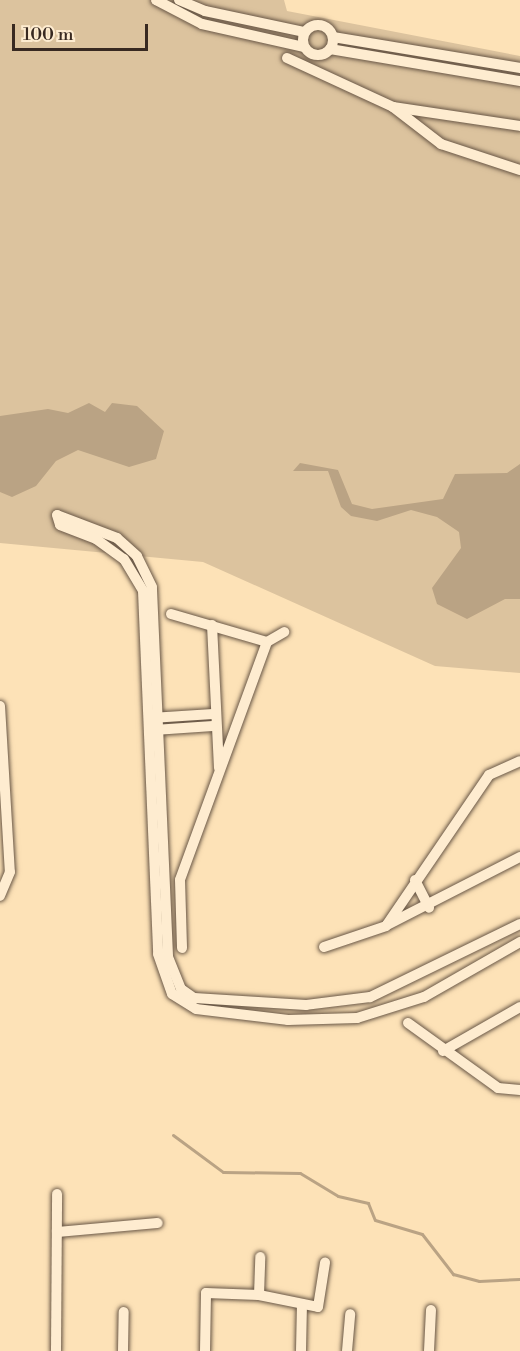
<!DOCTYPE html>
<style>
body{margin:0}
#map{position:relative;width:520px;height:1351px;overflow:hidden;background:#fde2b7;font-family:"Libre Bodoni",serif}
div>[style]{position:absolute}
[style*='--x']{left:calc(var(--x)*1px);top:calc(var(--y)*1px);width:calc(var(--w)*1px);rotate:calc(var(--a)*1deg)}
.green>*{inset:0;background:#dcc39e}
.water>*{inset:0;background:#baa384}
.stream>*{height:3px;margin:-1.5px;padding:0 1.5px;transform-origin:1.5px;border-radius:1.5px;background:#baa384}
.roads{filter:drop-shadow(0 0 2px #695746) drop-shadow(0 0 2px #695746)}
.minor>*{height:10px;margin:-5px;padding:0 5px;transform-origin:5px;border-radius:5px;background:#feecd0}
.minor>.ring{margin:-5px;padding:0;box-sizing:content-box;background:none;border:10px solid #feecd0;border-radius:50%}
span{translate:-50% -50%;white-space:nowrap;text-align:center;line-height:1.15;-webkit-text-stroke:5px #feecd0;paint-order:stroke}
.scale{position:absolute;left:12px;top:24px;width:136px;height:27px;box-sizing:border-box;border:3px solid #382921;border-top:0;padding-left:8px;font-size:18px;line-height:21px;white-space:nowrap;color:#382921;-webkit-text-stroke:4px #feecd0;paint-order:stroke}
</style>
<div id="map">
<div class="green">
<i style="clip-path:polygon(0 0,284px 0,287px 11px,520px 56px,520px 673px,435px 666px,203px 562px,0 543px)"></i>
</div>
<div class="water">
<i style="clip-path:polygon(89px 403px,105px 412px,112px 403px,137px 406px,164px 431px,156px 459px,129px 467px,78px 450px,56px 461px,36px 486px,12px 497px,0 492px,0 416px,48px 409px,68px 413px)"></i>
<i style="clip-path:polygon(300px 463px,338px 470px,352px 504px,372px 509px,443px 499px,455px 474px,507px 473px,520px 464px,520px 599px,505px 599px,467px 619px,437px 604px,432px 588px,461px 548px,459px 532px,437px 517px,411px 510px,377px 521px,351px 516px,341px 507px,328px 471px,293px 471px)"></i>
</div>
<div class="stream">
<i style="--x:173;--y:1135;--w:62;--a:36.5"></i>
<i style="--x:223;--y:1172;--w:77;--a:0.7"></i>
<i style="--x:300;--y:1173;--w:44;--a:31.2"></i>
<i style="--x:338;--y:1196;--w:31;--a:13"></i>
<i style="--x:368;--y:1203;--w:18;--a:68"></i>
<i style="--x:375;--y:1220;--w:49;--a:16.6"></i>
<i style="--x:422;--y:1234;--w:51;--a:52.2"></i>
<i style="--x:453;--y:1274;--w:27;--a:15"></i>
<i style="--x:479;--y:1281;--w:41;--a:-2.8"></i>
</div>
<div class="roads">
<div class="minor">
<i style="--x:156;--y:0;--w:52;--a:27.6"></i>
<i style="--x:202;--y:24;--w:105;--a:12.7"></i>
<i style="--x:179;--y:0;--w:28;--a:23"></i>
<i style="--x:205;--y:11;--w:102;--a:11.9"></i>
<i class="ring" style="left:303px;top:25px;width:20px;height:20px"></i>
<i style="--x:333;--y:37;--w:190;--a:9.4"></i>
<i style="--x:330;--y:49;--w:193;--a:9.6"></i>
<i style="--x:287;--y:58;--w:117;--a:24.8"></i>
<i style="--x:393;--y:107;--w:128;--a:8.5"></i>
<i style="--x:393;--y:107;--w:61;--a:37.6"></i>
<i style="--x:441;--y:144;--w:83;--a:18.2"></i>
<i style="--x:171;--y:614;--w:100;--a:16.3"></i>
<i style="--x:267;--y:642;--w:253;--a:110.1"></i>
<i style="--x:180;--y:880;--w:68;--a:88.3"></i>
<i style="--x:212;--y:625;--w:143;--a:87.2"></i>
<i style="--x:267;--y:642;--w:20;--a:-30"></i>
<i style="--x:0;--y:706;--w:166;--a:86.6"></i>
<i style="--x:10;--y:872;--w:26;--a:113"></i>
<i style="--x:151;--y:718;--w:62;--a:-3.7"></i>
<i style="--x:154;--y:730;--w:59;--a:-3.9"></i>
<i style="--x:415;--y:880;--w:31;--a:63"></i>
<i style="--x:520;--y:924;--w:167;--a:154"></i>
<i style="--x:370;--y:997;--w:64;--a:172.9"></i>
<i style="--x:306;--y:1005;--w:112;--a:-176.4"></i>
<i style="--x:194;--y:998;--w:16;--a:-145"></i>
<i style="--x:181;--y:989;--w:35;--a:-112"></i>
<i style="--x:168;--y:956;--w:369;--a:-92.5"></i>
<i style="--x:152;--y:587;--w:34;--a:-116"></i>
<i style="--x:137;--y:556;--w:27;--a:-138"></i>
<i style="--x:117;--y:538;--w:64;--a:-159"></i>
<i style="--x:57;--y:515;--w:10;--a:73"></i>
<i style="--x:60;--y:525;--w:39;--a:21"></i>
<i style="--x:96;--y:539;--w:34;--a:36"></i>
<i style="--x:124;--y:559;--w:37;--a:59"></i>
<i style="--x:143;--y:591;--w:363;--a:87.6"></i>
<i style="--x:158;--y:954;--w:42;--a:70.7"></i>
<i style="--x:172;--y:994;--w:28;--a:32"></i>
<i style="--x:196;--y:1009;--w:93;--a:6.8"></i>
<i style="--x:288;--y:1020;--w:69;--a:-1.7"></i>
<i style="--x:357;--y:1018;--w:70;--a:-17.4"></i>
<i style="--x:424;--y:997;--w:111;--a:-29.8"></i>
<i style="--x:387;--y:925;--w:149;--a:-27.1"></i>
<i style="--x:324;--y:947;--w:65;--a:-18.7"></i>
<i style="--x:386;--y:926;--w:183;--a:-55.7"></i>
<i style="--x:489;--y:775;--w:34;--a:-24"></i>
<i style="--x:408;--y:1023;--w:111;--a:35.8"></i>
<i style="--x:498;--y:1088;--w:22;--a:5"></i>
<i style="--x:443;--y:1051;--w:89;--a:-29.7"></i>
<i style="--x:57;--y:1232;--w:101;--a:-5.1"></i>
<i style="--x:259;--y:1295;--w:38;--a:-88"></i>
<i style="--x:56;--y:1351;--w:157;--a:-89.6"></i>
<i style="--x:123;--y:1351;--w:39;--a:-89"></i>
<i style="--x:205;--y:1351;--w:58;--a:-89"></i>
<i style="--x:206;--y:1293;--w:53;--a:2.2"></i>
<i style="--x:259;--y:1295;--w:60;--a:11.5"></i>
<i style="--x:318;--y:1307;--w:45;--a:-81"></i>
<i style="--x:301;--y:1351;--w:46;--a:-88.8"></i>
<i style="--x:347;--y:1351;--w:37;--a:-85"></i>
<i style="--x:429;--y:1351;--w:41;--a:-87.2"></i>
</div>
</div>
<div class="scale">100 m</div>
</div>
